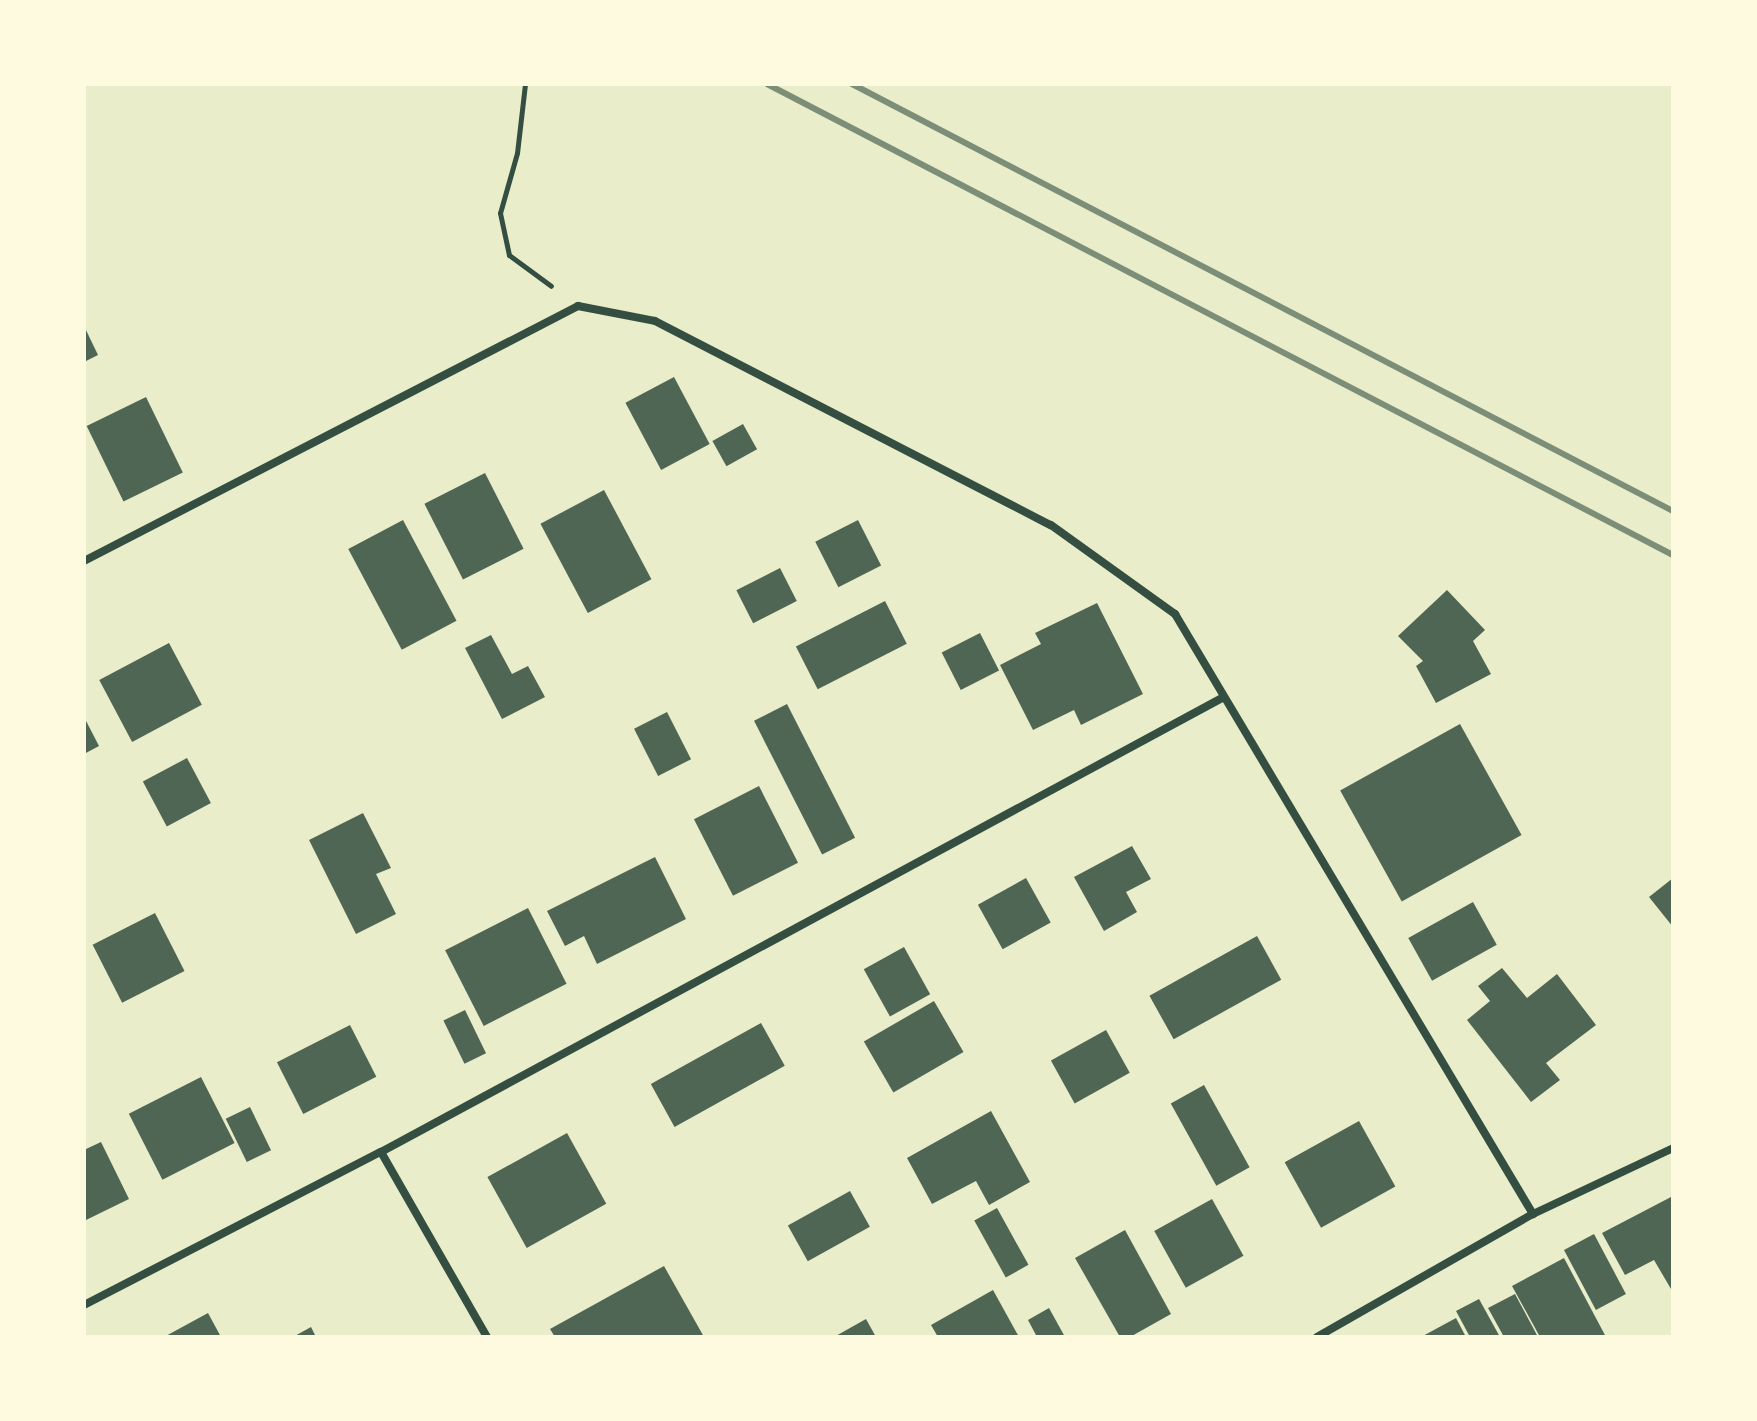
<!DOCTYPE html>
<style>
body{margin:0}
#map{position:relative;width:1757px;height:1421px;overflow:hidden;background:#e9edc9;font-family:"Source Sans 3",sans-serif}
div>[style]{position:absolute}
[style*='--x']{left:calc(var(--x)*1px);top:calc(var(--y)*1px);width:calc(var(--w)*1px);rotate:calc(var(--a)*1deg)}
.building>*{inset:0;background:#4f6655;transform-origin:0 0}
.path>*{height:5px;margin:-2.5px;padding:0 2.5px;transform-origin:2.5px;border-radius:2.5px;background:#344e41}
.minor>*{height:8px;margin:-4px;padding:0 4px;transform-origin:4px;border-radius:4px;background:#344e41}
.rail>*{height:6px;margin:-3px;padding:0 3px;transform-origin:3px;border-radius:3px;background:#7c8e77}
span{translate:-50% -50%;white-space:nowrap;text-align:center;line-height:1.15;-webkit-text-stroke:6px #fefae0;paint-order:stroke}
.frame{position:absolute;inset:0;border:86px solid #fefae0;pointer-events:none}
</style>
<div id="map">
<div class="building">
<i style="clip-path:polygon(84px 326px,98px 355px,84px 362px)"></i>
<i style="left:674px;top:377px;width:76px;height:55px;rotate:62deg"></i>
<i style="left:146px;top:397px;width:84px;height:66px;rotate:64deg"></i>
<i style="left:743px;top:424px;width:29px;height:35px;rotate:61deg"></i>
<i style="left:485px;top:473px;width:85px;height:68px;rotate:63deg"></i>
<i style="left:604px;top:490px;width:101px;height:72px;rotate:62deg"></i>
<i style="left:403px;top:520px;width:114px;height:62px;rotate:62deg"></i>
<i style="left:858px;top:520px;width:51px;height:48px;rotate:63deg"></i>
<i style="left:780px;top:568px;width:37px;height:49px;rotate:63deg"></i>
<i style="clip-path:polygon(1447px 590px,1485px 630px,1473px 641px,1491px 674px,1436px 703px,1416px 666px,1423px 661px,1398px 636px)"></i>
<i style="left:885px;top:601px;width:48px;height:100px;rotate:63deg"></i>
<i style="clip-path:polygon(1097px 603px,1143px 694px,1081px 725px,1074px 710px,1033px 730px,1000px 665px,1041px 644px,1035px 633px)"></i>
<i style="left:980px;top:633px;width:42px;height:43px;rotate:63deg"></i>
<i style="clip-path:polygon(491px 635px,512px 674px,528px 666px,545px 697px,502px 719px,465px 648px)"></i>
<i style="left:169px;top:643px;width:70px;height:79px;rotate:62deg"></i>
<i style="left:787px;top:704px;width:150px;height:37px;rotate:63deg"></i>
<i style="left:667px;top:712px;width:53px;height:37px;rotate:63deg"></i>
<i style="clip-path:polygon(84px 717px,99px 746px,84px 754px)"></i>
<i style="left:1460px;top:724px;width:127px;height:137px;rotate:61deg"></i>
<i style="left:187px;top:758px;width:51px;height:50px;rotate:62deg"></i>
<i style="left:759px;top:786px;width:86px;height:73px;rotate:63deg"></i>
<i style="clip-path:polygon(363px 813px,391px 868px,376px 874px,396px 914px,356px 934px,309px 840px)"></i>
<i style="clip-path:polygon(1132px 846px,1151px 879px,1126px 892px,1137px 912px,1104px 931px,1074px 877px)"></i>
<i style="clip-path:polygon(655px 857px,686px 919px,597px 964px,584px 936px,565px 946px,547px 911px)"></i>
<i style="left:1026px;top:878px;width:51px;height:55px;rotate:61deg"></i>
<i style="clip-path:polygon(1673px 878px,1673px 927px,1649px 897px)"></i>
<i style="left:1473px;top:902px;width:49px;height:74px;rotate:61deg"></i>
<i style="left:528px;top:908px;width:85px;height:93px;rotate:63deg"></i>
<i style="left:155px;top:913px;width:65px;height:70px;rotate:63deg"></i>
<i style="left:1257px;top:936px;width:50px;height:123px;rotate:61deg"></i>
<i style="left:904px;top:947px;width:54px;height:46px;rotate:61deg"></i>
<i style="clip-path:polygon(1502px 968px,1527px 998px,1557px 974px,1596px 1025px,1546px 1063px,1560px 1080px,1531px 1102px,1467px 1020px,1490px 1001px,1478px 986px)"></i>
<i style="left:934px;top:1001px;width:59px;height:81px;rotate:60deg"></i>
<i style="left:465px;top:1010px;width:48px;height:24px;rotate:64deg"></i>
<i style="left:761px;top:1023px;width:49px;height:126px;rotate:61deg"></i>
<i style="left:350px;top:1025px;width:58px;height:82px;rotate:63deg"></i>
<i style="left:1106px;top:1030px;width:49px;height:63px;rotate:61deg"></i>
<i style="left:201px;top:1077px;width:74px;height:81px;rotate:63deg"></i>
<i style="left:1204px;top:1085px;width:94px;height:38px;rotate:61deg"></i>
<i style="left:250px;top:1107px;width:48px;height:27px;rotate:64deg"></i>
<i style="clip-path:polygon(991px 1111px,1030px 1182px,989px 1205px,976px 1181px,932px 1204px,907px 1158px)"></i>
<i style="left:1359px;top:1121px;width:75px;height:85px;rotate:61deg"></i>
<i style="left:567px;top:1133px;width:81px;height:91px;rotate:61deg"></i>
<i style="clip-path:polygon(101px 1142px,129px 1199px,84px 1221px,84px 1150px)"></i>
<i style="left:850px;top:1191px;width:41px;height:71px;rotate:61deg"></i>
<i style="clip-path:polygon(1671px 1197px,1673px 1202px,1671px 1289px,1654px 1260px,1625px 1275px,1602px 1233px)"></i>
<i style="left:1212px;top:1199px;width:65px;height:66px;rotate:61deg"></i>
<i style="left:997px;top:1208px;width:65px;height:26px;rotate:61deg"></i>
<i style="clip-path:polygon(1125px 1230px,1171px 1314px,1130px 1337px,1120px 1337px,1075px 1258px)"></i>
<i style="left:1594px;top:1234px;width:68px;height:34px;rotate:62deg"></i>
<i style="clip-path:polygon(1564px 1258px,1606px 1337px,1540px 1337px,1512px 1286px)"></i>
<i style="clip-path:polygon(664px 1266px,704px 1337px,555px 1337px,550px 1329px)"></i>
<i style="clip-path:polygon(993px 1290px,1019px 1337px,938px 1337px,931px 1325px)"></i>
<i style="clip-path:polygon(1515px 1294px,1538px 1337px,1504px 1337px,1488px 1308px)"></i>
<i style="clip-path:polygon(1479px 1299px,1500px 1337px,1470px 1337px,1456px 1311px)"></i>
<i style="clip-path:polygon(1049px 1308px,1065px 1337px,1037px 1337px,1028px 1320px)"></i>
<i style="clip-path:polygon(208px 1313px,221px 1337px,164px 1337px)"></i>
<i style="clip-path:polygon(1456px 1318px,1466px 1337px,1421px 1337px)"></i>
<i style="clip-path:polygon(866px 1319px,876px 1337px,834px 1337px)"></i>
<i style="clip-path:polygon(311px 1327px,316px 1337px,293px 1337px)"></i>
</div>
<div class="path">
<i style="--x:525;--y:84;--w:69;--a:96.6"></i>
<i style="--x:517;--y:153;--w:62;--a:105.8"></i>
<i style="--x:500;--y:213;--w:43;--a:77.9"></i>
<i style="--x:509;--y:255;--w:52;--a:36.4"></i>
</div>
<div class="minor">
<i style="--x:84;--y:561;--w:556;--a:-27.3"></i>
<i style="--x:578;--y:306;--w:78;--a:11"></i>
<i style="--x:655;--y:321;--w:445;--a:27.3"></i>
<i style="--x:1051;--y:525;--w:153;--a:35.7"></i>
<i style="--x:1175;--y:614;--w:699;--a:59.18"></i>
<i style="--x:381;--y:1152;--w:213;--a:60.2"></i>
<i style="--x:84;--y:1305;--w:334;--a:-27.3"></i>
<i style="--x:381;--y:1152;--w:956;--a:-28.36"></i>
<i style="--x:1317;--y:1337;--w:249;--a:-29.7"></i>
<i style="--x:1533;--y:1214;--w:155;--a:-25.2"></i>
</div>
<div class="rail">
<i style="--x:767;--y:84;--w:1021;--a:27.47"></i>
<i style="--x:852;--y:84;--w:925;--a:27.48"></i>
</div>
<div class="frame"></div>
</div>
